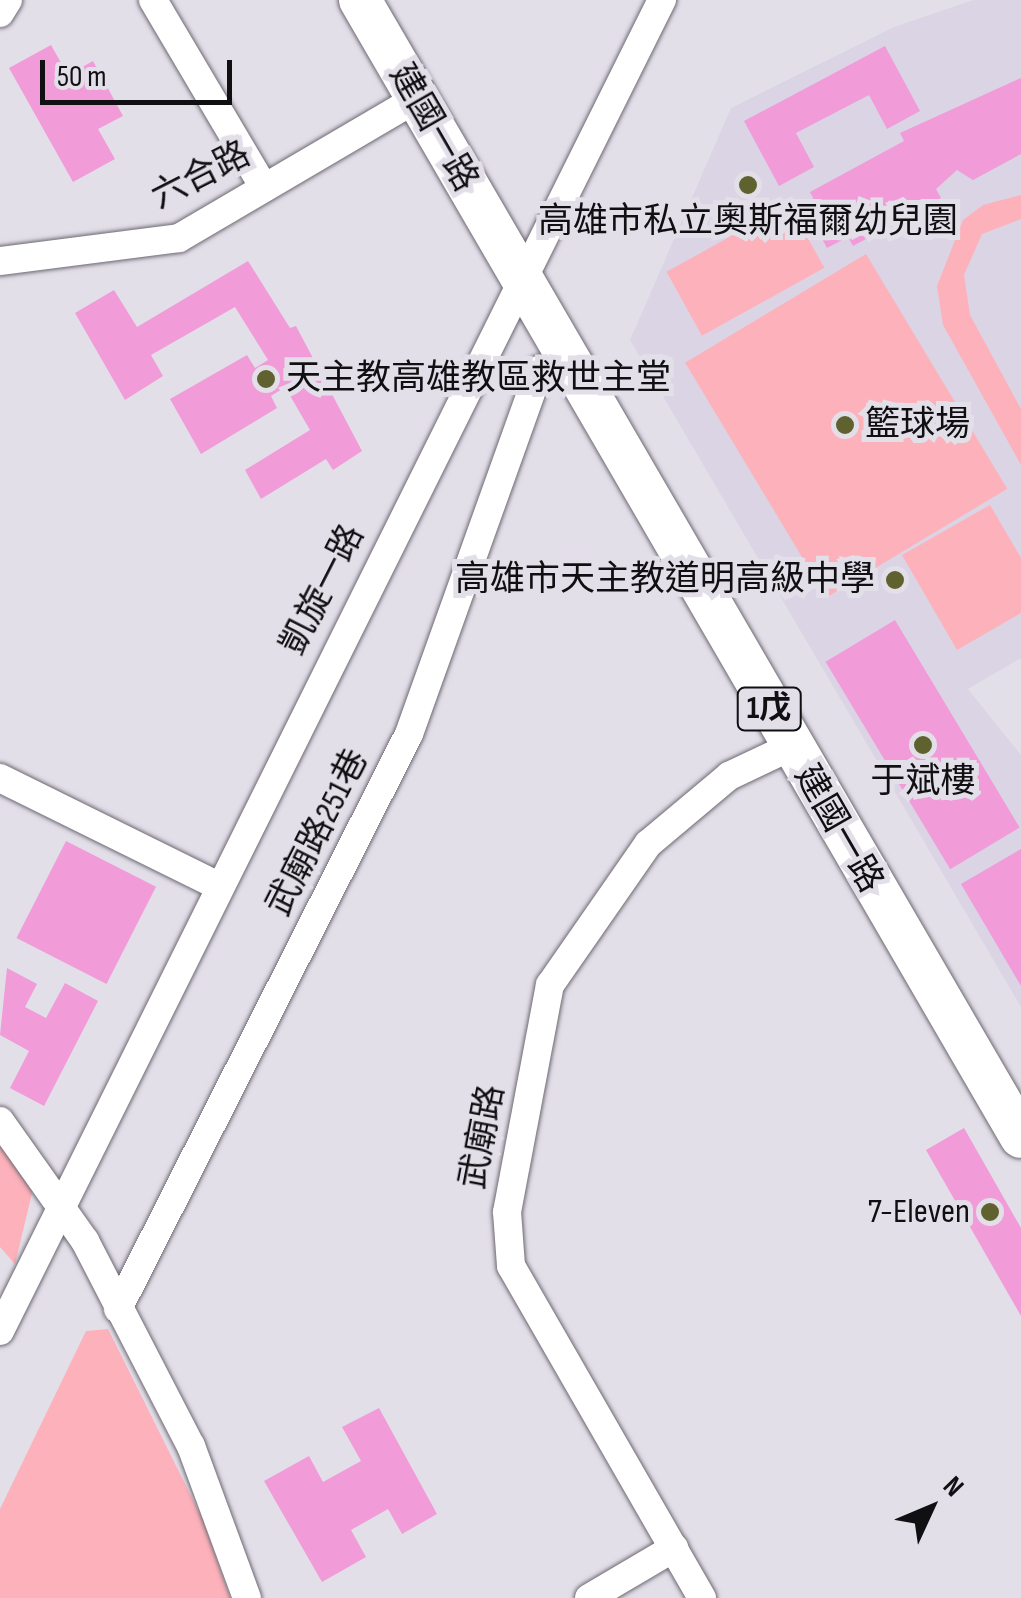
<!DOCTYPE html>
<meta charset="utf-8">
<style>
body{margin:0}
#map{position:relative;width:1021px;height:1598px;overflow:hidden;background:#e3dfe9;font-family:"Sofia Sans Condensed","Noto Sans TC",sans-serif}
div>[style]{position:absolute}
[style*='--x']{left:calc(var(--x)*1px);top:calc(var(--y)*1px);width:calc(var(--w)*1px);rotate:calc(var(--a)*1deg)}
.built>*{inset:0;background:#dbd4e5}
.green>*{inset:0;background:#fdb1ba;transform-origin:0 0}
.building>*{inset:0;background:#f19bd9;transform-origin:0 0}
.roads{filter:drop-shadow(0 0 2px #6d6972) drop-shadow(0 0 2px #6d6972)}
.minor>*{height:28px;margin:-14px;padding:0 14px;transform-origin:14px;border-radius:14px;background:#fff}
.primary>*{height:42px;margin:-21px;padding:0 21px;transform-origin:21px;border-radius:21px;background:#fff}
.dots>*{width:28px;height:28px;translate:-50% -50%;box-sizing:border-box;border:5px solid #e3dfe9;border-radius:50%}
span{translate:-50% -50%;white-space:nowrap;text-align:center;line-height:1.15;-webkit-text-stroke:10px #e3dfe9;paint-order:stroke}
.shield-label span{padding:2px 8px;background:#e3dfe9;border:2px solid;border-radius:8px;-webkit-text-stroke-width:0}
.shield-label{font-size:32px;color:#100f12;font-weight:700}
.street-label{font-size:35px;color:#100f12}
.poi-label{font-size:35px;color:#100f12}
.left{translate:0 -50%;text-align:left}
.right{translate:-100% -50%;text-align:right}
.north{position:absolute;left:881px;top:1458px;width:100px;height:100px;-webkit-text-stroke:8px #e3dfe9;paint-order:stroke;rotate:46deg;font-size:28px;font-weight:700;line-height:40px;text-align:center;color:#100f12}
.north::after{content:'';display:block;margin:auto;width:35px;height:45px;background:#100f12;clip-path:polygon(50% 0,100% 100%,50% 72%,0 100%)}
.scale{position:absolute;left:40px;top:60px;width:192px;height:45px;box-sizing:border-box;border:5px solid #100f12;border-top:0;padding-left:12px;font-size:30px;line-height:35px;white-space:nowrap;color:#100f12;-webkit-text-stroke:8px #e3dfe9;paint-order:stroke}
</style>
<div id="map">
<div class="built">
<i style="clip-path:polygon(973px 0,1021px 0,1021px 658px,968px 689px,1021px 755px,1021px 1007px,630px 340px,731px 108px,894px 27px)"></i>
</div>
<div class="green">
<i style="clip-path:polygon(1021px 195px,1021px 219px,982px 234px,964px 275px,970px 315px,1021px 409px,1021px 465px,943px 325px,937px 286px,963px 220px,983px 205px)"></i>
<i style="left:789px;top:204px;width:73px;height:140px;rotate:61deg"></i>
<i style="left:866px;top:254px;width:274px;height:211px;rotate:59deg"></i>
<i style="clip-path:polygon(990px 505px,1021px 558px,1021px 613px,957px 650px,902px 555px)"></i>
<i style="clip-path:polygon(0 1137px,33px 1189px,15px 1264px,0 1247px)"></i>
<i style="clip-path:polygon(108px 1329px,203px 1520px,230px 1598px,0 1598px,0 1509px,86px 1331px)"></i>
</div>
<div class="building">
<i style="clip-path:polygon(51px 45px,68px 75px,93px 61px,123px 116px,98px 129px,115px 159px,73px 182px,9px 68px)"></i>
<i style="clip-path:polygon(885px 46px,920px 111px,887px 129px,869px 95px,796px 133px,814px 167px,779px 186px,744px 121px)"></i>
<i style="clip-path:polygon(1021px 78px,1021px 154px,973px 180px,957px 170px,936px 189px,941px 198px,853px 246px,848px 237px,827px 248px,805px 207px,815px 202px,810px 192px,904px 141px,900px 133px)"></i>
<i style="clip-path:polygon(248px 261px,290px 328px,296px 326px,362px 451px,333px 470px,326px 459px,261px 499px,245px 470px,310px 430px,285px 387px,271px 396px,277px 408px,201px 454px,170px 399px,247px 355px,255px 368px,268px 360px,235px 307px,151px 355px,163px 376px,125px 400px,75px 313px,114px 290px,137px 327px)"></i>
<i style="left:895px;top:620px;width:242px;height:81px;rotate:59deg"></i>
<i style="left:66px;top:841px;width:101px;height:109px;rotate:27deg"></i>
<i style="clip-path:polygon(1021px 849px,1021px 986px,961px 884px)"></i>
<i style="clip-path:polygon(7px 968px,37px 984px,25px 1007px,46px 1018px,65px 983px,98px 1001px,44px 1106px,10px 1088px,29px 1051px,0 1035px)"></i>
<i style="clip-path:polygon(964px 1128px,1021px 1228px,1021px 1316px,926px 1150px)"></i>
<i style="clip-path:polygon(379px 1408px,437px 1514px,402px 1534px,388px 1509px,351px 1530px,366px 1557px,322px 1582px,264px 1481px,309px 1456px,323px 1482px,361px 1461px,342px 1427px)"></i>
</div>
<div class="roads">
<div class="minor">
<i style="--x:153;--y:0;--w:218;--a:59.4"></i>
<i style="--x:0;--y:13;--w:15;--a:-58"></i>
<i style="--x:0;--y:261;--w:180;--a:-7.3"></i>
<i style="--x:179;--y:238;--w:275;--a:-30.4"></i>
<i style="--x:0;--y:778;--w:244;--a:26.3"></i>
<i style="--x:0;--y:1121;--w:147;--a:54.7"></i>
<i style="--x:85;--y:1241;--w:231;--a:62.7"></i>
<i style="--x:191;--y:1446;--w:162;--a:69.8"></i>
<i style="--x:118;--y:1309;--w:644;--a:-63.16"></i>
<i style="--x:409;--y:734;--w:387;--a:-70.3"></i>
<i style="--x:0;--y:1331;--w:1487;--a:-63.56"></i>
<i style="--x:589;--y:1598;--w:99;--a:-30.5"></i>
<i style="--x:702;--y:1598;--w:383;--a:-119.9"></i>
<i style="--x:511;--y:1266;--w:54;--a:-94.2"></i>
<i style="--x:507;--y:1212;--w:231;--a:-79.3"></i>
<i style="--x:550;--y:985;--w:172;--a:-55.2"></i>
<i style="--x:648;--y:844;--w:106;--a:-40"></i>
<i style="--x:729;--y:776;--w:68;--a:-25.4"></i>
</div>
<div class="primary">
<i style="--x:360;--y:0;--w:1315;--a:59.83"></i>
</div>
</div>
<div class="dots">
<i style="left:748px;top:185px;background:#5f612f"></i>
<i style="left:266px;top:379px;background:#5f612f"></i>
<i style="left:845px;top:425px;background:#5f612f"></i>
<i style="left:895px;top:580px;background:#5f612f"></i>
<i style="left:923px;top:745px;background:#5f612f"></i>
<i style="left:990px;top:1212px;background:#5f612f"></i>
</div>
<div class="shield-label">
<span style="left:769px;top:709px">1戊</span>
</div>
<div class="street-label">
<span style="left:433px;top:128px;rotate:60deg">建國一路</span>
<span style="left:201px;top:176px;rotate:-27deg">六合路</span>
<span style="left:323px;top:590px;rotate:-63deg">凱旋一路</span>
<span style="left:838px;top:829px;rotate:60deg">建國一路</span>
<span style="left:318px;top:833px;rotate:-63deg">武廟路251巷</span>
<span style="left:483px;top:1137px;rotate:-79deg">武廟路</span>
</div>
<div class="poi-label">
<span style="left:748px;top:222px">高雄市私立奧斯福爾幼兒園</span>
<span class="left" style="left:286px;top:379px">天主教高雄教區救世主堂</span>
<span class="left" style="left:865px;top:425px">籃球場</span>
<span class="right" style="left:875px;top:580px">高雄市天主教道明高級中學</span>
<span style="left:923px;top:782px">于斌樓</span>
<span class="right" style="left:970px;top:1212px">7-Eleven</span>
</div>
<div class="north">N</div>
<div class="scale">50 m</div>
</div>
